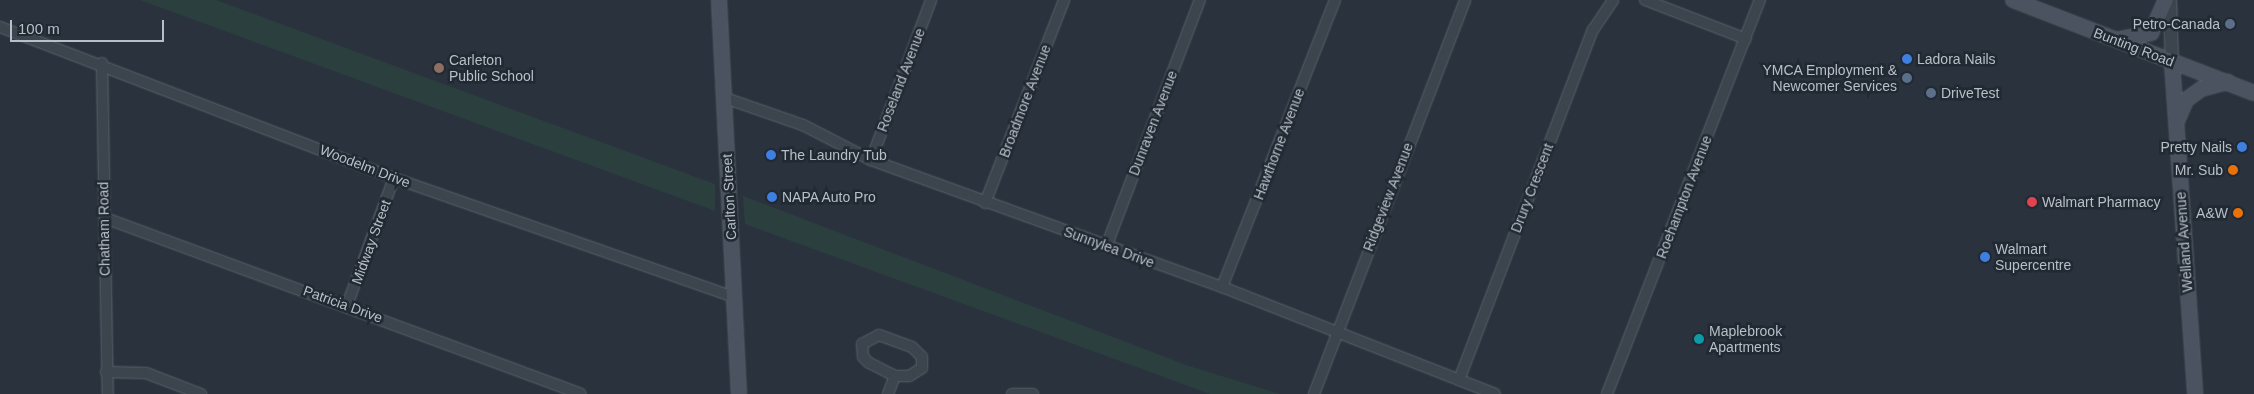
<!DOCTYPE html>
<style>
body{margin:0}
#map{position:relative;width:2254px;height:394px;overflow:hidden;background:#29323d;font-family:Arial,sans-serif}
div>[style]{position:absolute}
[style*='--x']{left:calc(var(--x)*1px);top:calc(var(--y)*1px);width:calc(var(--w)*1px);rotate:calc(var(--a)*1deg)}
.green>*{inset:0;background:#2c3f3f}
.roads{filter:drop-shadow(0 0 1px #5a626b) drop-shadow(0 0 1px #5a626b)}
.minor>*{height:10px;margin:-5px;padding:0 5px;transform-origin:5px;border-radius:5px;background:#3c444e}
.tertiary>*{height:12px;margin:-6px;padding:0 6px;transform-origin:6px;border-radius:6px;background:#3c444e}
.secondary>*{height:14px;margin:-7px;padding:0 7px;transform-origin:7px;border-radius:7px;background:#4b5360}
.dots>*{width:14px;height:14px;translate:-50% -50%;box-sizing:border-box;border:2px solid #212933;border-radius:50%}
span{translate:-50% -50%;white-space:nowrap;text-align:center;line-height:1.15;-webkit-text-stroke:5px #212933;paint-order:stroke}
.poi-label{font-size:14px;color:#b9bfc8}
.right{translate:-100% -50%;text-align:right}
.left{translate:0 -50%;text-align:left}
.street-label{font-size:14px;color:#b9bfc8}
.scale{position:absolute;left:10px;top:20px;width:154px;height:22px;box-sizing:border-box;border:2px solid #b9bfc8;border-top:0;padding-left:6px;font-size:15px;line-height:18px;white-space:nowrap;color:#b9bfc8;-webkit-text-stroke:4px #212933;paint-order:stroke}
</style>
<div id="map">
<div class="green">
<i style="clip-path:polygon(140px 0,216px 0,715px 184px,715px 211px)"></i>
<i style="clip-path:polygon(743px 196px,1189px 366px,1280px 394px,1210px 394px,745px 224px)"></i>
</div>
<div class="roads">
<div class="minor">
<i style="--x:1645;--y:0;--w:108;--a:21.1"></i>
<i style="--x:0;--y:27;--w:422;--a:21"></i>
<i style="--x:394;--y:178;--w:360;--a:19.3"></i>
<i style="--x:102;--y:63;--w:331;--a:89"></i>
<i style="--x:725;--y:98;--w:83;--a:19.1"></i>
<i style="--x:803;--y:125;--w:76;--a:27.2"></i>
<i style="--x:871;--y:160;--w:373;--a:19.9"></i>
<i style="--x:1222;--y:287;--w:293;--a:21.4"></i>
<i style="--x:871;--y:160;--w:171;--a:-69.4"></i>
<i style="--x:985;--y:203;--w:218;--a:-68.7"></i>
<i style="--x:105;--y:218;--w:507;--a:20.29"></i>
<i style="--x:1106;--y:247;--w:264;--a:-69.2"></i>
<i style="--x:1222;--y:287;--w:308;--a:-68.5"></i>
<i style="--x:347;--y:305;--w:135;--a:-69.7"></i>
<i style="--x:879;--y:335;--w:35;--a:20"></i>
<i style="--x:912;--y:347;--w:14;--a:45"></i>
<i style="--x:922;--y:357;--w:11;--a:90"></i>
<i style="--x:922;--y:368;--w:15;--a:148"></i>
<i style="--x:909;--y:376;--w:14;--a:180"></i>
<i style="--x:895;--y:376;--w:29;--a:-153"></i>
<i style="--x:869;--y:363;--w:8;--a:-135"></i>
<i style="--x:863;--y:357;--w:13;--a:-94"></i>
<i style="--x:862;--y:344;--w:19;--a:-28"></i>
<i style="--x:106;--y:372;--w:40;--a:1.4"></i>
<i style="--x:146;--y:373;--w:59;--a:20.9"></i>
<i style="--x:1459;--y:380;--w:375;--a:-69.1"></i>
<i style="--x:1593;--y:30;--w:36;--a:-56"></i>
<i style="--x:888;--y:394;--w:19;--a:-69"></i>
<i style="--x:1012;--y:394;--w:21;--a:0"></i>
<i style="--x:1314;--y:394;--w:422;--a:-69"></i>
<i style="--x:1607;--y:394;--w:423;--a:-68.8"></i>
</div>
<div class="tertiary">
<i style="--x:2170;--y:0;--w:62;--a:88.2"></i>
</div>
<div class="secondary">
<i style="--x:719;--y:0;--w:395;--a:87.1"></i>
<i style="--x:2013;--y:0;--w:258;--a:21.1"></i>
<i style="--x:2120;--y:39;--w:32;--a:-11"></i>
<i style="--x:2151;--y:33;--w:36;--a:-66"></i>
<i style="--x:2172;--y:62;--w:333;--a:86"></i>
<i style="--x:2178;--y:119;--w:21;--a:-67"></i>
<i style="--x:2186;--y:100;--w:19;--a:-36"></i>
<i style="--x:2201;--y:89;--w:28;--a:-15"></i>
</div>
</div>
<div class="dots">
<i style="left:2230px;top:24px;background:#5c6f8a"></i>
<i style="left:1907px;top:59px;background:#3f7fe0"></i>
<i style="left:439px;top:68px;background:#8d6e63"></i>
<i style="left:1907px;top:78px;background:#5c6f8a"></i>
<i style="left:1931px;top:93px;background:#5c6f8a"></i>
<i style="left:2242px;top:147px;background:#3f7fe0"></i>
<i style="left:771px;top:155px;background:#3f7fe0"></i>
<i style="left:2233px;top:170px;background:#e8710a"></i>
<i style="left:772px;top:197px;background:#3f7fe0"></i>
<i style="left:2032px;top:202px;background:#e0444e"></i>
<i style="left:2238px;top:213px;background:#e8710a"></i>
<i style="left:1985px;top:257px;background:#3f7fe0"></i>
<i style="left:1699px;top:339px;background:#0f9aa8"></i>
</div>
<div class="poi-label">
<span class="right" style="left:2220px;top:24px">Petro-Canada</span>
<span class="left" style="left:1917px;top:59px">Ladora Nails</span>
<span class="left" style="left:449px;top:68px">Carleton<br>Public School</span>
<span class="right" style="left:1897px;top:78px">YMCA Employment &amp;<br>Newcomer Services</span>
<span class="left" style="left:1941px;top:93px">DriveTest</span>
<span class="right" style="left:2232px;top:147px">Pretty Nails</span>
<span class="left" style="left:781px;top:155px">The Laundry Tub</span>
<span class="right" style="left:2223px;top:170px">Mr. Sub</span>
<span class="left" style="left:782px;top:197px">NAPA Auto Pro</span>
<span class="left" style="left:2042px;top:202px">Walmart Pharmacy</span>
<span class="right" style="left:2228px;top:213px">A&amp;W</span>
<span class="left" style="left:1995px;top:257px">Walmart<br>Supercentre</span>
<span class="left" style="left:1709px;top:339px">Maplebrook<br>Apartments</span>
</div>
<div class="street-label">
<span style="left:2134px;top:47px;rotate:21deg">Bunting Road</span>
<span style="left:901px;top:80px;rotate:-69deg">Roseland Avenue</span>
<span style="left:1025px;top:101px;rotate:-69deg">Broadmore Avenue</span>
<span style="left:1153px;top:123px;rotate:-69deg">Dunraven Avenue</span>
<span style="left:1279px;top:144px;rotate:-69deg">Hawthorne Avenue</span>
<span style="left:365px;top:166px;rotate:21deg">Woodelm Drive</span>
<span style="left:1532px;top:188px;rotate:-69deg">Drury Crescent</span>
<span style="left:729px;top:197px;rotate:-93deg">Carlton Street</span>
<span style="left:1388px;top:197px;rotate:-69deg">Ridgeview Avenue</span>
<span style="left:1684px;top:197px;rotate:-69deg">Roehampton Avenue</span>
<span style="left:104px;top:229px;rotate:-91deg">Chatham Road</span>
<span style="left:371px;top:242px;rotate:-70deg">Midway Street</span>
<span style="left:2184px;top:242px;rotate:-94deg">Welland Avenue</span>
<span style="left:1109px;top:247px;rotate:20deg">Sunnylea Drive</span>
<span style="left:343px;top:304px;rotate:20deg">Patricia Drive</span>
</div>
<div class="scale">100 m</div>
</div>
